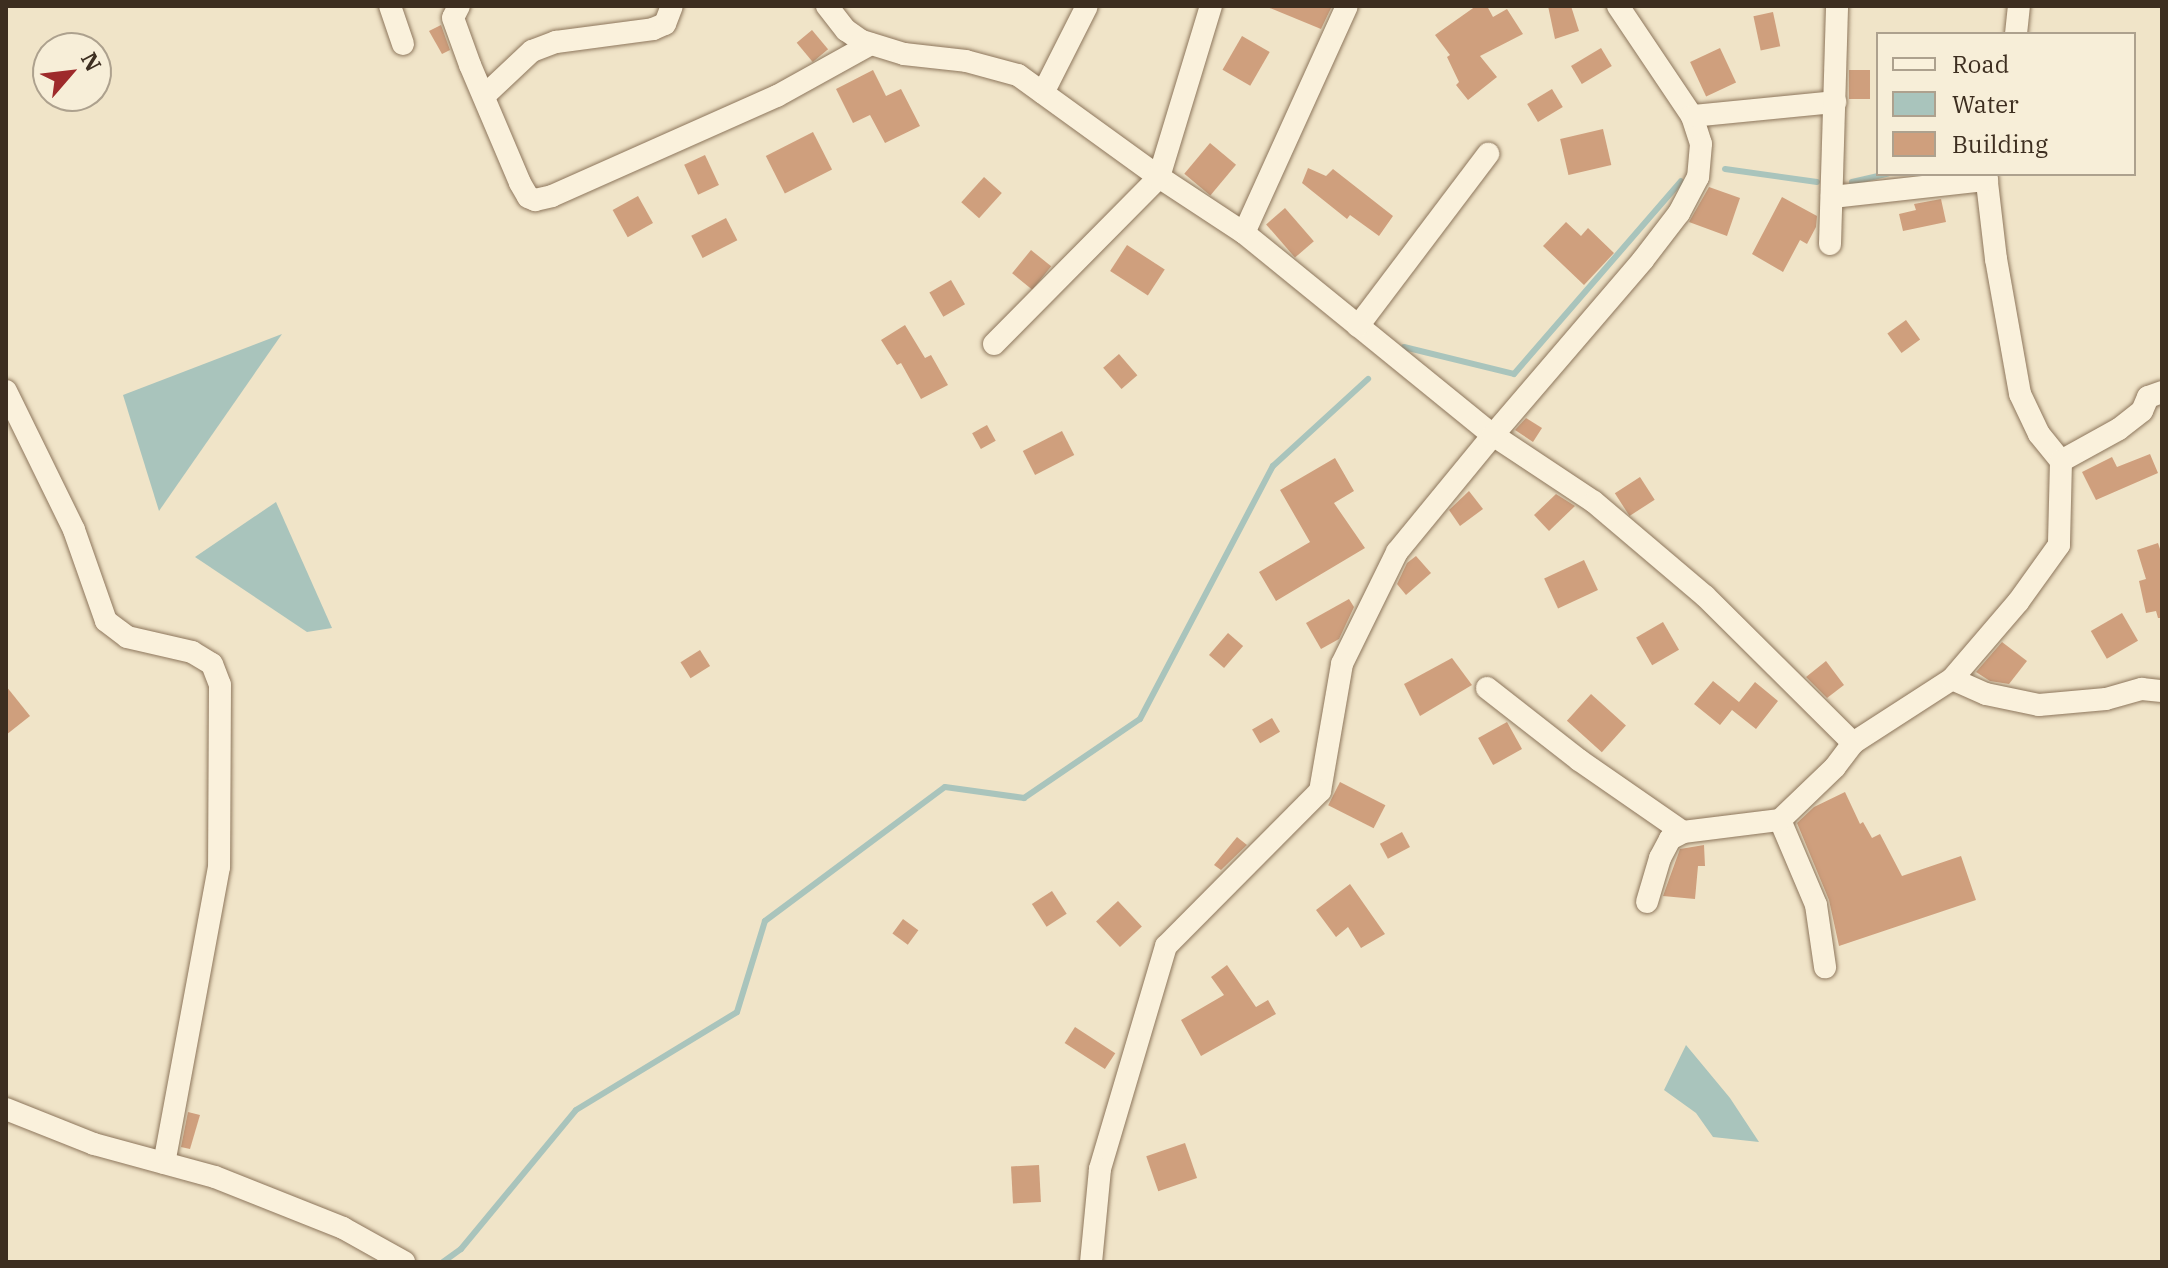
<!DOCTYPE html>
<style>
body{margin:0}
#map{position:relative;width:2168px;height:1268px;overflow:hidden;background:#f0e4c8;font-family:"IBM Plex Serif",serif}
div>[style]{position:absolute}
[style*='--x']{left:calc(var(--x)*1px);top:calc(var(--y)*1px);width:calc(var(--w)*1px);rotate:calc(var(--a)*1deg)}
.water>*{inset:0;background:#a9c4bc}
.stream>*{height:6px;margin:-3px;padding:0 3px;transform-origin:3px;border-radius:3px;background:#a9c4bc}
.building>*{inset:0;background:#cf9f7d;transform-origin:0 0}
.roads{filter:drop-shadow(0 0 2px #8d765c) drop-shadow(0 0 2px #8d765c)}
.minor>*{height:22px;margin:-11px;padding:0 11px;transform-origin:11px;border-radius:11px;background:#faf1dc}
span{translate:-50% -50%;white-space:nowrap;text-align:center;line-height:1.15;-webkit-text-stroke:8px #f7eed8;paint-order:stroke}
.frame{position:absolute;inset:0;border:8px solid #3d2e20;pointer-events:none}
.legend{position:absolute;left:1876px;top:32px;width:260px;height:144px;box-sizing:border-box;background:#f7eed8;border:2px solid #ada18e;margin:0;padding:10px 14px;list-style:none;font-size:24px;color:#3d2e20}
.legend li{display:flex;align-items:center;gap:16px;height:40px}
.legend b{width:40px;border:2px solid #ada18e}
.north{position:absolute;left:32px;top:32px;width:80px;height:80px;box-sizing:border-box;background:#f7eed8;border:2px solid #ada18e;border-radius:50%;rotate:62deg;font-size:22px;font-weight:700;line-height:32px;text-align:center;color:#3d2e20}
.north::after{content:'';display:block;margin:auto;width:28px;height:36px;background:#9e2a2b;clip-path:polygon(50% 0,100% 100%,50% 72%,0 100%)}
</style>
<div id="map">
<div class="water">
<i style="clip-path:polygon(282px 334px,159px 511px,123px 395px)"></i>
<i style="clip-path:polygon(276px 502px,332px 628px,307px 632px,195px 557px)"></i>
<i style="clip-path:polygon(1686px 1045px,1730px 1098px,1759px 1142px,1713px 1137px,1696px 1113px,1664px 1090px)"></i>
</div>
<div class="stream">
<i style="--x:1725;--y:169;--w:93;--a:8"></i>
<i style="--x:1852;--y:182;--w:37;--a:-13"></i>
<i style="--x:1404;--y:347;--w:113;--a:13.8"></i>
<i style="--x:1514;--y:374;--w:255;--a:-49.1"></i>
<i style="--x:443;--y:1262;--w:22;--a:-36"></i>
<i style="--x:461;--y:1249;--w:180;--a:-50.4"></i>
<i style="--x:576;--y:1110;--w:188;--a:-31.3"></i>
<i style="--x:737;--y:1012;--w:95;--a:-72.9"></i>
<i style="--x:765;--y:921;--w:224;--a:-36.7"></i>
<i style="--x:945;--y:787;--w:80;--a:7.9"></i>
<i style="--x:1024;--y:798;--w:140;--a:-34.3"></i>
<i style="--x:1140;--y:719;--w:286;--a:-62.3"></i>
<i style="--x:1273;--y:466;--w:129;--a:-42.5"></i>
</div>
<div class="building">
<i style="clip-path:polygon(1265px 6px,1332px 6px,1321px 29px)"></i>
<i style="clip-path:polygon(1476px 6px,1487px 6px,1493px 17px,1507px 9px,1523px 34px,1480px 56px,1497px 77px,1468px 100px,1456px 85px,1459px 82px,1447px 57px,1450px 55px,1435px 35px)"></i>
<i style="clip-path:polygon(1548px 6px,1571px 6px,1579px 31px,1555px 39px)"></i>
<i style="left:1773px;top:12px;width:35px;height:20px;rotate:78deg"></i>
<i style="clip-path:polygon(441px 25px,450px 50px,442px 54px,429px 31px)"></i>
<i style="left:812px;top:30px;width:25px;height:20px;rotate:50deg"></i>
<i style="left:1242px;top:36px;width:32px;height:39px;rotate:30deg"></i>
<i style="left:1601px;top:48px;width:21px;height:35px;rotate:59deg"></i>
<i style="left:1720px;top:48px;width:38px;height:33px;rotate:65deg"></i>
<i style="clip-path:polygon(873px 70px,886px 96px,901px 89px,920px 126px,885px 143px,870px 115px,853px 123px,836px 89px)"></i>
<i style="left:1849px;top:70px;width:21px;height:29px"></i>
<i style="left:1552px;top:89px;width:21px;height:29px;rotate:59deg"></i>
<i style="left:1603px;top:129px;width:37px;height:44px;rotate:77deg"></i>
<i style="left:813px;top:132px;width:42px;height:53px;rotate:63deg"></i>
<i style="left:1210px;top:143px;width:34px;height:40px;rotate:40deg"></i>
<i style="left:705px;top:155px;width:33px;height:23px;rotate:65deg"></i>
<i style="clip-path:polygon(1308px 168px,1326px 176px,1333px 169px,1393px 216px,1379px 236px,1350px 215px,1347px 219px,1302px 183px)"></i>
<i style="left:984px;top:177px;width:24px;height:34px;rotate:42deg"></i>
<i style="clip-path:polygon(1709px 187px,1740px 198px,1727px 236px,1689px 222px)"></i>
<i style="left:638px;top:196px;width:31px;height:29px;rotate:61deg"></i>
<i style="clip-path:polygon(1782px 197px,1817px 216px,1816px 227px,1807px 244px,1800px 240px,1783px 272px,1752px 254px)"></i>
<i style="clip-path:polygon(1941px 199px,1946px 222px,1903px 231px,1899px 214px,1916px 210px,1914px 204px)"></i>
<i style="left:1285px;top:208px;width:44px;height:25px;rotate:49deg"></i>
<i style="left:726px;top:218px;width:25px;height:39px;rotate:63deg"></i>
<i style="clip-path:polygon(1566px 222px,1581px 236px,1588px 228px,1614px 253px,1584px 285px,1543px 246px)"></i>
<i style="left:1127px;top:245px;width:45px;height:31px;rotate:33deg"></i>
<i style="left:1031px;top:250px;width:26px;height:30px;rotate:39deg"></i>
<i style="left:951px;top:280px;width:28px;height:25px;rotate:60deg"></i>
<i style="left:1906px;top:320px;width:24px;height:23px;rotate:54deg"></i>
<i style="clip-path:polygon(905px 325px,925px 358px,931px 355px,948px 385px,921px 399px,901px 363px,897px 365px,881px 340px)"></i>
<i style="left:1119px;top:354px;width:28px;height:21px;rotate:49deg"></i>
<i style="clip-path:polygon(1526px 418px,1542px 428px,1533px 442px,1515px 430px)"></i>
<i style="left:987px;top:425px;width:18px;height:17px;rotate:61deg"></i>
<i style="left:1062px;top:431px;width:27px;height:44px;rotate:63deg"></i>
<i style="clip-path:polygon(2150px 454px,2158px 473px,2096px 500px,2082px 472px,2112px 457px,2117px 467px)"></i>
<i style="clip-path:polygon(1335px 458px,1354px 491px,1334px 503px,1365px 548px,1276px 601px,1259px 572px,1310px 542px,1280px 490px)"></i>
<i style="left:1640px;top:477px;width:27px;height:30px;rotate:57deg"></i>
<i style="clip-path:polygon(1469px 491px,1483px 509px,1460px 526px,1449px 510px)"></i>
<i style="clip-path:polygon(1556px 494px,1575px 506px,1549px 531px,1534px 515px)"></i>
<i style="clip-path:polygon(2158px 543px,2162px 555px,2162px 618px,2158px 618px,2156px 611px,2146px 613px,2139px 581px,2146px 579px,2137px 550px)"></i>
<i style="clip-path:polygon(1416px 556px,1431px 573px,1406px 595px,1397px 584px,1407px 563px)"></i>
<i style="left:1584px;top:560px;width:33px;height:44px;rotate:65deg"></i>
<i style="clip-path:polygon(1349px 599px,1354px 607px,1339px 639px,1321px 649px,1306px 623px)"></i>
<i style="left:2122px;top:613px;width:32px;height:36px;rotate:60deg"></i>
<i style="left:1663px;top:622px;width:32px;height:31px;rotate:60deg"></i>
<i style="left:1228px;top:633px;width:20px;height:29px;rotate:41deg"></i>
<i style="clip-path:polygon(2002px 642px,2027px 661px,2009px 684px,1990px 681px,1976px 672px)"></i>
<i style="left:700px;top:650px;width:19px;height:23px;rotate:58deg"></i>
<i style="clip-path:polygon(1452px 658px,1472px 685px,1420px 716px,1404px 684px)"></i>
<i style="clip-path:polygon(1826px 661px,1844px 685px,1827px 698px,1806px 677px)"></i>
<i style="clip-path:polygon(1713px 681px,1739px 702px,1755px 682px,1778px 701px,1756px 729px,1732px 710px,1720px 725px,1694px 704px)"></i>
<i style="clip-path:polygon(6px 686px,30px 716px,6px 735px)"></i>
<i style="left:1591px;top:694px;width:47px;height:36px;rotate:42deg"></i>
<i style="left:1272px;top:718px;width:16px;height:23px;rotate:60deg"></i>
<i style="left:1507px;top:722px;width:31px;height:33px;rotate:61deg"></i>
<i style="left:1340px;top:782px;width:51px;height:26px;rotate:27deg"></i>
<i style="clip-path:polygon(1845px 792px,1860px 824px,1863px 822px,1872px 838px,1880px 834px,1902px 876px,1961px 856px,1976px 900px,1839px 946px,1829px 900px,1797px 823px,1814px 807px)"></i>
<i style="left:1402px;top:832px;width:17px;height:25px;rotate:62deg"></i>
<i style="clip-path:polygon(1237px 837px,1247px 845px,1221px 870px,1214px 865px)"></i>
<i style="clip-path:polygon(1704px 845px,1705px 866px,1698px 866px,1695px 899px,1663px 896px,1680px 849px)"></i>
<i style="clip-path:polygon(1350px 884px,1385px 934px,1361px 948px,1348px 927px,1336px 937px,1316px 910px)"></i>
<i style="left:1052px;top:891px;width:27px;height:24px;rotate:57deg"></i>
<i style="left:1118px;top:901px;width:35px;height:30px;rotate:47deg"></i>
<i style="left:903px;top:919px;width:19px;height:18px;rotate:36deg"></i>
<i style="clip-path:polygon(1227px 965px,1256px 1007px,1268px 1000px,1276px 1014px,1201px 1056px,1181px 1020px,1224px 995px,1211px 977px)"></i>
<i style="left:1075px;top:1027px;width:48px;height:19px;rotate:33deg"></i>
<i style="clip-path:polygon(188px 1112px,200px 1115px,190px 1149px,181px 1147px)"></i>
<i style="left:1185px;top:1143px;width:37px;height:41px;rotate:71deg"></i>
<i style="left:1039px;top:1165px;width:37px;height:28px;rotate:87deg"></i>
</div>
<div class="roads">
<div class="minor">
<i style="--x:390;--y:6;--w:40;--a:71.1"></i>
<i style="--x:459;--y:6;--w:13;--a:117"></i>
<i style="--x:453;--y:18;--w:50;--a:70.1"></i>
<i style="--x:470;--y:65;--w:128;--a:67"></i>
<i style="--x:520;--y:183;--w:16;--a:60"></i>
<i style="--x:528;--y:197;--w:8;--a:23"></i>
<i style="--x:535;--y:200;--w:17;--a:-13"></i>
<i style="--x:552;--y:196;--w:246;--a:-24"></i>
<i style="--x:777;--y:96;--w:107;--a:-29"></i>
<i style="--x:827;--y:6;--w:31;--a:52"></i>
<i style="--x:846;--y:30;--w:19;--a:35"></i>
<i style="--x:862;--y:41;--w:44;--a:17.2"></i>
<i style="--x:904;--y:54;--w:62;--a:6.4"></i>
<i style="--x:966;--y:61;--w:54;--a:15.1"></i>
<i style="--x:1018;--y:75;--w:174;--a:35.9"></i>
<i style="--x:1159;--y:177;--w:102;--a:33.4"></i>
<i style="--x:1244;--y:233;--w:321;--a:39.1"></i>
<i style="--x:1493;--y:435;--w:151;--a:129.4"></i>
<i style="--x:1397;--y:552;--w:125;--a:116.2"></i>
<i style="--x:1342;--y:664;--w:129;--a:99.8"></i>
<i style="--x:1320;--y:791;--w:218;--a:134.8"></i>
<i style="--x:1166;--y:946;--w:233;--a:106.5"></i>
<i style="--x:1100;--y:1169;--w:93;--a:95.5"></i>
<i style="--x:1618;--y:6;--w:133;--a:56.1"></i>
<i style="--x:1692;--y:116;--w:29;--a:72"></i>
<i style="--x:1701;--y:144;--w:33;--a:95"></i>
<i style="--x:1698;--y:177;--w:41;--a:117.8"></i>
<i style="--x:1679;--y:213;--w:59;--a:127.5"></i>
<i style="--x:1643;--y:260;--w:230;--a:130.6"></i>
<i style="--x:1493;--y:435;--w:121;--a:33.6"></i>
<i style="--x:1594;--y:502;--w:145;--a:40.3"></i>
<i style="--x:1705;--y:596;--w:209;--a:44.8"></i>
<i style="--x:1853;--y:743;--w:118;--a:-32.9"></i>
<i style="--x:2016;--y:34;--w:28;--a:-84"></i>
<i style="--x:1043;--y:93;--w:97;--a:-63.2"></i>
<i style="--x:484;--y:96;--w:66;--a:-43.2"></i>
<i style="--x:532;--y:51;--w:26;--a:-21"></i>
<i style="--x:556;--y:42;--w:98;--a:-7.6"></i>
<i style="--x:653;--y:29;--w:13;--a:-23"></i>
<i style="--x:665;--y:24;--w:19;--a:-69"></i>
<i style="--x:1692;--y:116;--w:144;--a:-5.6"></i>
<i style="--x:1986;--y:174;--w:86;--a:83.3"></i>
<i style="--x:1996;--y:259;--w:137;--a:79.9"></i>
<i style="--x:2020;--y:394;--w:44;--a:64.6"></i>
<i style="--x:2039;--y:434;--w:35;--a:51"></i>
<i style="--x:1832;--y:197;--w:156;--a:-6.3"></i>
<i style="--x:1244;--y:233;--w:249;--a:-65.6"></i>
<i style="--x:1830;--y:244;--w:238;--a:-88.3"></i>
<i style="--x:1358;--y:326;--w:216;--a:-52.9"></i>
<i style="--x:994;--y:344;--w:235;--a:-45.3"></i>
<i style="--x:1159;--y:177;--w:179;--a:-73.1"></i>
<i style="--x:6;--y:391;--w:155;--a:63.9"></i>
<i style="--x:74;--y:530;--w:96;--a:70.6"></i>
<i style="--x:106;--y:621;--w:26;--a:37"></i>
<i style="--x:127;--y:637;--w:67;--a:13"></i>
<i style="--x:192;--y:652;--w:23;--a:31"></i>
<i style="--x:212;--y:664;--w:22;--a:69"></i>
<i style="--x:220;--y:685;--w:182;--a:90.3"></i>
<i style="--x:219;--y:867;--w:301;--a:100.5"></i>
<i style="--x:2162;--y:392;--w:15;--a:160"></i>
<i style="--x:2148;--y:397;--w:15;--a:113"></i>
<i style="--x:2142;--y:411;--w:29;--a:142"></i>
<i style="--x:2119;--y:429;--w:66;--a:151.1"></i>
<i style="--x:2061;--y:461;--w:84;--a:91.4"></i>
<i style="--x:2059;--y:545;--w:70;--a:125.7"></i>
<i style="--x:2018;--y:602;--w:101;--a:130.6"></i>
<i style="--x:1952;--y:679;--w:37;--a:24"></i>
<i style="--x:1986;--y:694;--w:54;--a:11.7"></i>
<i style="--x:2039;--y:705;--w:67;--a:-5.1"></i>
<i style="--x:2106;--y:699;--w:37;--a:-16"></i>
<i style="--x:2142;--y:689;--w:20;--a:6"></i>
<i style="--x:1487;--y:688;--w:117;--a:38"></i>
<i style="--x:1579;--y:760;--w:126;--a:34.7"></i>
<i style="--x:1780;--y:820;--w:92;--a:67"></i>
<i style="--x:1816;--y:905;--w:63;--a:81.7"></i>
<i style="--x:1647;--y:902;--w:46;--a:-73.5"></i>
<i style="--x:1660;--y:858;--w:21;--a:-62"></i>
<i style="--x:1670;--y:839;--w:15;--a:-28"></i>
<i style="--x:1683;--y:832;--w:98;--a:-7.1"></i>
<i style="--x:1780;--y:820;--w:76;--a:-43.9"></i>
<i style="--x:1835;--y:767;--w:30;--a:-53"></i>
<i style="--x:6;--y:1109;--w:95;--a:21.7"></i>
<i style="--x:94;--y:1144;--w:125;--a:15.3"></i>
<i style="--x:215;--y:1177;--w:138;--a:21.7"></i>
<i style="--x:343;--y:1228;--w:70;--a:29.1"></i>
</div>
</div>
<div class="frame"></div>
<ul class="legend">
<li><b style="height:10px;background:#faf1dc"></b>Road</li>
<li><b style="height:22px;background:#a9c4bc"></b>Water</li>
<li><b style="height:22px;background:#cf9f7d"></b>Building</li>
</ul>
<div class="north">N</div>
</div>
